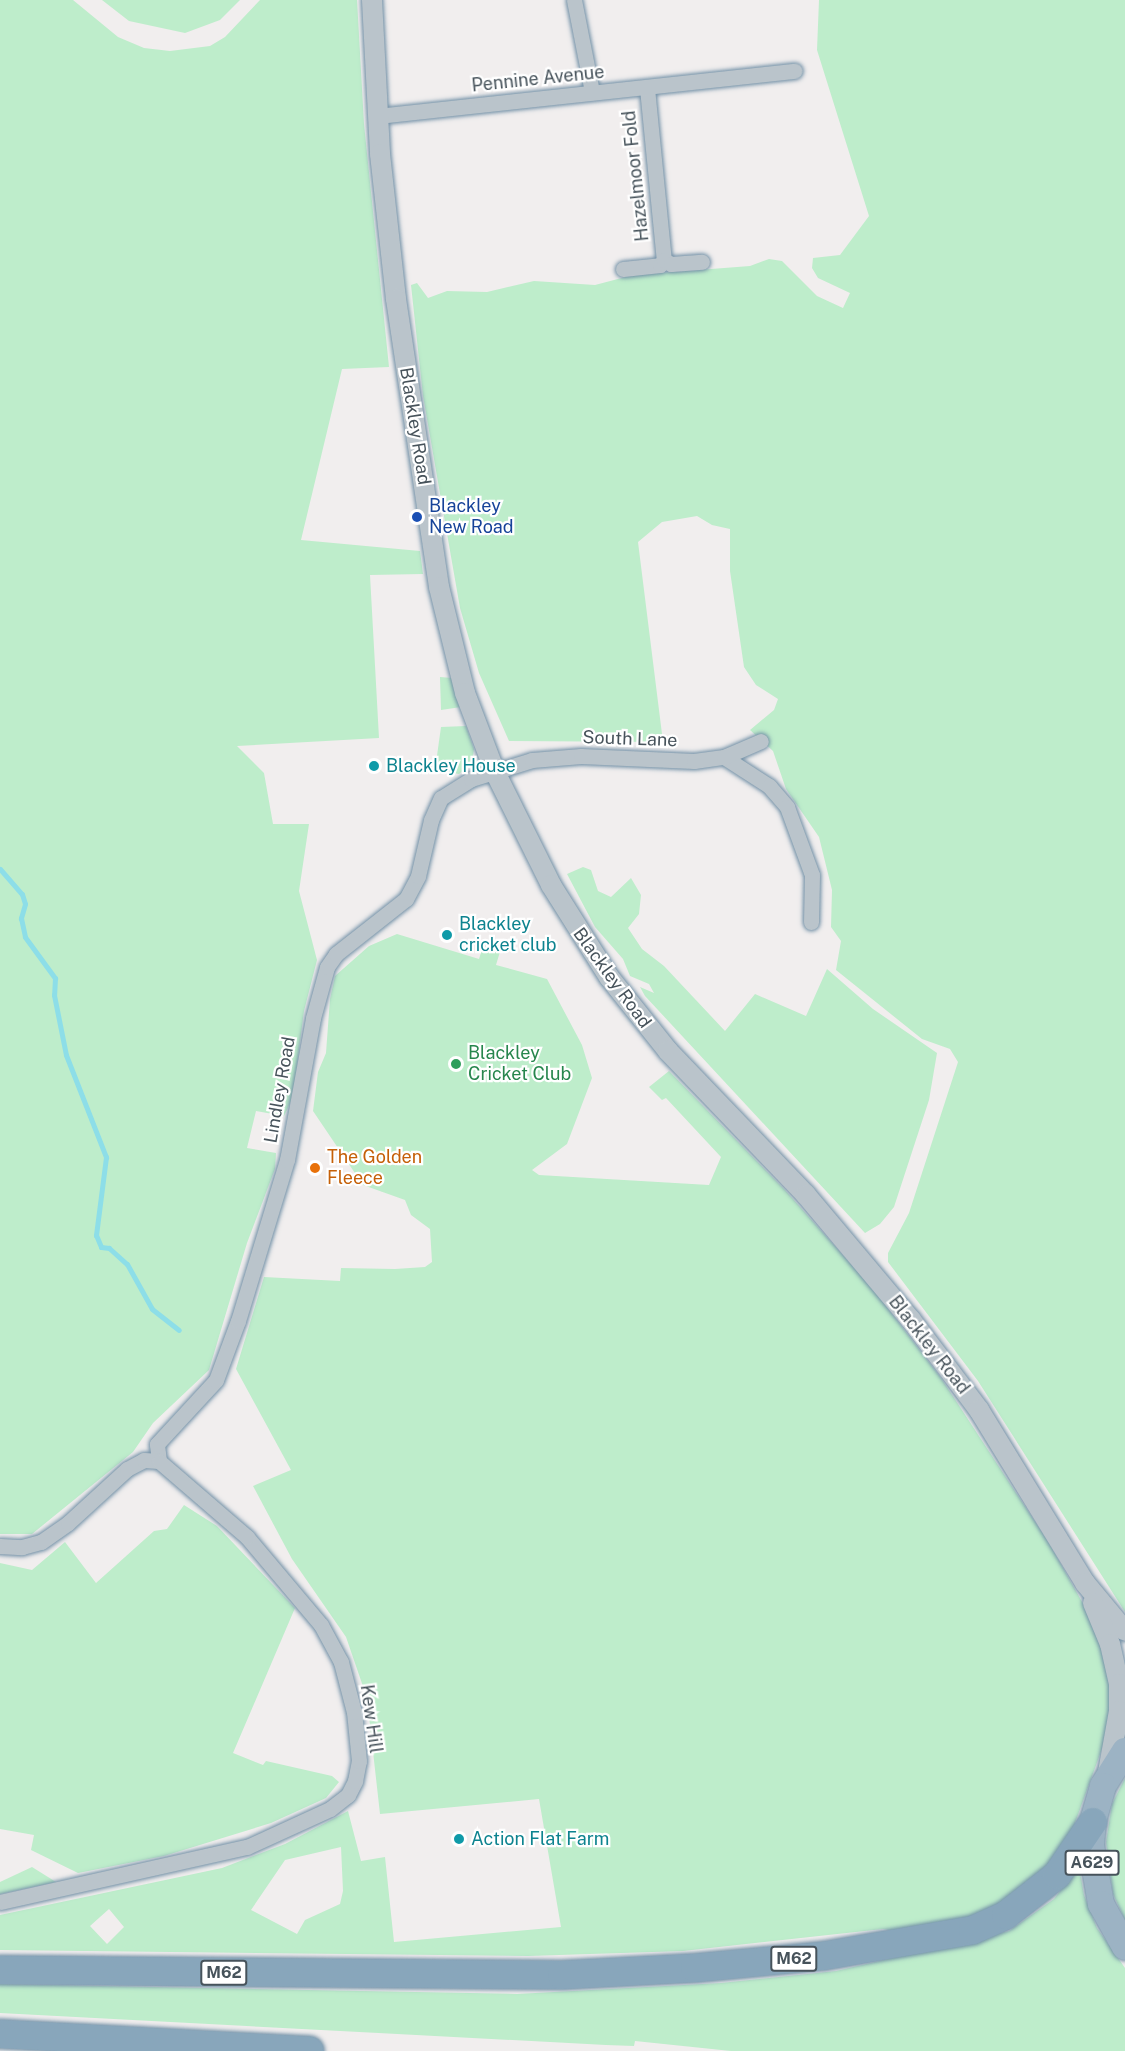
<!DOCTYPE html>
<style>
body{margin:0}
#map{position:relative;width:1125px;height:2051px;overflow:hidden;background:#f1eeee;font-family:"Public Sans",sans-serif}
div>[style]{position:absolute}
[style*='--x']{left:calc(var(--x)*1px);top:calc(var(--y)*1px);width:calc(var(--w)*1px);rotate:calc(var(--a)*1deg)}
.green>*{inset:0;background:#beedcb}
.stream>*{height:5px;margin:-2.5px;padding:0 2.5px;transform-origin:2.5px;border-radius:2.5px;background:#8ddee8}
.roads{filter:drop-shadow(0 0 2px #7391a7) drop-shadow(0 0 2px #7391a7)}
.minor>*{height:15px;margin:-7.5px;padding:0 7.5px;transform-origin:7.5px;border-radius:7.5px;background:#bac4cb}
.tertiary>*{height:20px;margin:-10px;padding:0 10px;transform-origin:10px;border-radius:10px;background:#bac4cb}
.trunk>*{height:26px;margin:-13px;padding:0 13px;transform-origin:13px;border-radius:13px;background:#9cb3c4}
.motorway>*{height:28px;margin:-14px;padding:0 14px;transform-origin:14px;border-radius:14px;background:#88a6bb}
.dots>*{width:16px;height:16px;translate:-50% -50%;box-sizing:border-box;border:3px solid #fff;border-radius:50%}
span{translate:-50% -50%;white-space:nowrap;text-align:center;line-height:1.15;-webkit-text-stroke:4.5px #fff;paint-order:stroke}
.shield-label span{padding:2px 4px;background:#fff;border:2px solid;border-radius:4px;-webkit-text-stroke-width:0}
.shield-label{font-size:16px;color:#47535b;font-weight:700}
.street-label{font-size:18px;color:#47535b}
.transit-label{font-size:18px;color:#164399}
.left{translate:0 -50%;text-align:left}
.culture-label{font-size:18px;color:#0d838f}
.leisure-label{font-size:18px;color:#27864d}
.food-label{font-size:18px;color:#c56008}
</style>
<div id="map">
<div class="green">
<i style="clip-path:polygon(0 0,73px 0,118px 37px,144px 48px,170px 51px,210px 46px,225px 37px,260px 0,357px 0,364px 124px,389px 367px,342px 369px,301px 540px,420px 551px,423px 574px,370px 575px,379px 738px,237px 746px,264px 773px,273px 824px,309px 824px,299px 891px,317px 960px,304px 1011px,293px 1097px,284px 1116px,256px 1111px,247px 1148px,276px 1153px,275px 1169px,247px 1243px,209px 1370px,153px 1423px,133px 1452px,32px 1534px,0 1534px)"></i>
<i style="clip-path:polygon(102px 0,240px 0,220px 20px,185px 33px,129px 21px)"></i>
<i style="clip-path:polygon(819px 0,1125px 0,1125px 1612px,978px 1381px,888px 1262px,888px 1253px,909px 1213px,958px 1062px,950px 1049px,922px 1039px,836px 970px,841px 941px,831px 927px,832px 890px,819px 837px,786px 789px,773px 751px,750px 730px,774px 710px,778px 699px,756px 685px,744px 667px,730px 571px,730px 529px,712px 525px,697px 516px,662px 522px,638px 542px,663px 742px,509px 741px,479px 673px,460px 608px,423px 396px,411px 285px,417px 283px,428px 298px,447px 291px,487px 292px,534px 281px,595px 285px,633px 275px,750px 266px,769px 259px,782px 261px,817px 296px,843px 308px,850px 293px,818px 278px,812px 268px,813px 258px,840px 255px,869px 216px,817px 50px)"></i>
<i style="clip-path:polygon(440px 677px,452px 678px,461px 707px,441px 710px)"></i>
<i style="clip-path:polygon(466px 726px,474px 749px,472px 763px,459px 774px,435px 770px,441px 727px)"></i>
<i style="clip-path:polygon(583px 867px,591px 870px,598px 891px,611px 897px,631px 878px,641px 895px,639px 914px,628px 928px,642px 949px,664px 966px,725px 1031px,755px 994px,806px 1016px,827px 969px,873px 1009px,937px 1053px,929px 1100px,894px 1207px,880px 1224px,865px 1233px,645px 996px,640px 987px,654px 993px,649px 984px,630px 976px,623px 959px,595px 927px,567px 874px)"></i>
<i style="clip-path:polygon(evenodd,397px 934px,479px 959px,485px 940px,502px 945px,496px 965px,547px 979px,582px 1045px,592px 1078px,567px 1144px,532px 1170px,539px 1175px,709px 1185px,721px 1157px,666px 1098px,662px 1100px,649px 1087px,669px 1071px,785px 1190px,873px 1289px,941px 1378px,1049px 1543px,1099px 1632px,1112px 1688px,1107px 1735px,1071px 1834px,1056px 1858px,989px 1913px,912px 1934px,883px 1929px,683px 1951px,528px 1956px,0 1950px,0 1915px,222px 1868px,285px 1844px,348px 1811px,361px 1861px,385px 1857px,394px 1942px,561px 1927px,539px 1799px,380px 1814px,367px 1698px,346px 1637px,292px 1559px,253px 1486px,291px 1470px,236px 1369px,264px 1277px,340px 1281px,341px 1268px,395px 1269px,425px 1267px,432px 1262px,430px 1229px,411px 1215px,405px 1200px,363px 1185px,313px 1111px,318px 1072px,326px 1053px,330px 999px,335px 976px,369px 946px,397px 934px,341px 1847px,343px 1891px,340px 1904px,305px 1920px,297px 1934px,251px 1910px,285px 1860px,341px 1847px,397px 934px,109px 1909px,124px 1927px,107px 1944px,90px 1926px,109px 1909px)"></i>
<i style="clip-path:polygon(184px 1505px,217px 1526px,295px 1608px,233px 1753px,263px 1765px,266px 1761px,332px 1776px,339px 1782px,326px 1798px,271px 1823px,164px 1856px,78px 1873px,31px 1850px,34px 1835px,0 1829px,0 1563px,32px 1570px,65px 1542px,96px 1583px,154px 1531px,167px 1529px)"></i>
<i style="clip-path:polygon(1125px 1778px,1125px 1920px,1113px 1894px,1106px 1842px,1112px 1804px)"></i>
<i style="clip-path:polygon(1079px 1866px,1084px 1895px,1097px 1928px,1125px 1968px,1125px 2051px,731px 2051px,635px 2041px,634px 2046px,606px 2045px,0 2013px,0 1984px,517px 1994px,721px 1983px,836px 1971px,1009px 1931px,1054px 1899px)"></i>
<i style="clip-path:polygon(32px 1867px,56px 1882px,0 1894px,0 1882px)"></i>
</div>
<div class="stream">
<i style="--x:0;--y:869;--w:33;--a:49"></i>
<i style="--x:22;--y:894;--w:10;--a:73"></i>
<i style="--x:25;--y:904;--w:15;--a:106"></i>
<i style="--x:21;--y:918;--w:19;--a:78"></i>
<i style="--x:25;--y:937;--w:51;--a:53.8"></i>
<i style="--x:55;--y:978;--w:17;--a:93"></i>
<i style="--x:54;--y:995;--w:61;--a:78.7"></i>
<i style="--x:66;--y:1055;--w:110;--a:68.6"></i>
<i style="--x:106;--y:1157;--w:79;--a:97.3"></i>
<i style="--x:96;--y:1235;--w:13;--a:67"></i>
<i style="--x:101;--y:1247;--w:8;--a:7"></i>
<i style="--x:109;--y:1248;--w:24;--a:42"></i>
<i style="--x:127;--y:1264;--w:51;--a:60.9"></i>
<i style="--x:152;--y:1309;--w:34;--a:38"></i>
</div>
<div class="roads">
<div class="minor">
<i style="--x:574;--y:0;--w:94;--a:78.9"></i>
<i style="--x:647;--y:88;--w:173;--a:84.4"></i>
<i style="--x:378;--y:116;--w:419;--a:-6.2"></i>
<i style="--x:623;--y:269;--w:37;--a:-6"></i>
<i style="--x:660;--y:265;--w:6;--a:-51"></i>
<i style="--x:664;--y:260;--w:8;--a:30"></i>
<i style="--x:671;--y:264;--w:31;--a:-4"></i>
<i style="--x:724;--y:757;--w:54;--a:32.8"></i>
<i style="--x:769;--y:786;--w:28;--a:49"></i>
<i style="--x:787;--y:807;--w:72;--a:69.8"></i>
<i style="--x:812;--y:875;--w:47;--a:91.2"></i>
<i style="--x:159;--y:1461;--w:17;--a:-97"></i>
<i style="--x:157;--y:1444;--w:87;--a:-47.3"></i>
<i style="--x:216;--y:1380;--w:63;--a:-69.6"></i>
<i style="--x:238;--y:1321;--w:168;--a:-73.1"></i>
<i style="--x:287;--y:1160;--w:144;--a:-79.6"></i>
<i style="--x:313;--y:1018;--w:53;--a:-74.6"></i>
<i style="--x:327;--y:967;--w:16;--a:-55"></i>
<i style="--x:336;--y:954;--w:89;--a:-38.2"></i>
<i style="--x:406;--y:899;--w:26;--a:-62"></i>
<i style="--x:418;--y:876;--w:57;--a:-76.9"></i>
<i style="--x:431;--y:820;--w:24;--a:-66"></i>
<i style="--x:441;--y:798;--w:36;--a:-32"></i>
<i style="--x:471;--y:779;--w:64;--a:-17.3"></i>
<i style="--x:532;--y:760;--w:49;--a:-4.7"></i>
<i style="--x:581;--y:756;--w:113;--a:2.5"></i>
<i style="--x:694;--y:761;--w:30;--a:-8"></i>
<i style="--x:724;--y:757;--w:40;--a:-23.4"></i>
<i style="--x:0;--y:1546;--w:22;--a:3"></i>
<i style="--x:22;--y:1547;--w:20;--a:-15"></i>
<i style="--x:41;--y:1542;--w:33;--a:-35"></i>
<i style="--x:68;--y:1523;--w:80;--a:-42.5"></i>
<i style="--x:127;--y:1469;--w:19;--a:-28"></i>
<i style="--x:144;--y:1460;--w:15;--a:4"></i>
<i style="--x:0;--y:1902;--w:253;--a:-12.6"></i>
<i style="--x:247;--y:1847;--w:91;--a:-24.6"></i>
<i style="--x:330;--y:1809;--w:23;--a:-38"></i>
<i style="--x:348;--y:1795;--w:16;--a:-63"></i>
<i style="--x:355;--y:1781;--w:20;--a:-79"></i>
<i style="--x:359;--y:1761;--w:49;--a:-95.8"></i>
<i style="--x:354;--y:1712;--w:52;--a:-104.6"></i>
<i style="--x:341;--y:1662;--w:42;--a:-118.4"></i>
<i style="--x:321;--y:1625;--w:115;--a:-130.1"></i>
<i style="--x:247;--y:1537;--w:116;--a:-139.2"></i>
</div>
<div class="tertiary">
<i style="--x:372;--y:0;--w:154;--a:87"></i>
<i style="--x:380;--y:154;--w:146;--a:83.7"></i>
<i style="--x:396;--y:299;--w:291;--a:81.5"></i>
<i style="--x:439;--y:587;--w:109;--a:76.2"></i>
<i style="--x:465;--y:693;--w:85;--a:69.2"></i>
<i style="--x:495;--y:772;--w:126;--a:63.6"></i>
<i style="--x:551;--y:885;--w:109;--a:57.8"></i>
<i style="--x:609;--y:977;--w:95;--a:51.4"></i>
<i style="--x:668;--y:1051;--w:199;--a:46.2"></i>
<i style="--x:806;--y:1195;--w:163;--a:50"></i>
<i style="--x:911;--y:1320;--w:113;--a:52.9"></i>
<i style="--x:979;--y:1410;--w:203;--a:58.5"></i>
<i style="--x:1085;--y:1583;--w:62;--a:50.2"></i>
<i style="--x:1093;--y:1603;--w:44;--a:67.5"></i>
<i style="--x:1110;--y:1644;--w:41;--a:77.3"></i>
<i style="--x:1119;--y:1684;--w:27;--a:90"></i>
<i style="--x:1119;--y:1711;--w:62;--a:100.2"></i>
</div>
<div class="trunk">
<i style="--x:1125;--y:1751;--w:41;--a:122.2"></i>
<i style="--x:1103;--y:1786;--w:37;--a:106"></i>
<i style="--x:1093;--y:1822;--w:23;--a:95"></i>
<i style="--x:1091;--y:1845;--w:60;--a:80.4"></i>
<i style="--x:1101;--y:1904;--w:49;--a:60.8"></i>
</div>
<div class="motorway">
<i style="--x:0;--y:1970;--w:562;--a:0.51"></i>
<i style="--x:562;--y:1975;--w:133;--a:-3"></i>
<i style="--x:695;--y:1968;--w:129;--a:-5.4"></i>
<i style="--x:823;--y:1956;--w:152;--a:-9.8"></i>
<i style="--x:973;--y:1930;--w:36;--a:-24"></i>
<i style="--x:1006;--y:1915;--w:65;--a:-38.1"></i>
<i style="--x:1057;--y:1875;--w:64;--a:-55.8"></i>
<i style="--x:0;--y:2034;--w:310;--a:3.1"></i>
</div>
</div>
<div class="dots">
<i style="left:417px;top:517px;background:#1a4fb4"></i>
<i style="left:374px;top:766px;background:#0f9aa8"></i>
<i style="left:447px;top:935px;background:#0f9aa8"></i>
<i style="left:456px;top:1064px;background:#2e9e5b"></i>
<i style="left:315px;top:1168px;background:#e8710a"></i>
<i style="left:459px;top:1839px;background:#0f9aa8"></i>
</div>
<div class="shield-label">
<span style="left:1092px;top:1863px">A629</span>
<span style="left:794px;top:1959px">M62</span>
<span style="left:224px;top:1973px">M62</span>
</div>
<div class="street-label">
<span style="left:538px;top:79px;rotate:-6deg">Pennine Avenue</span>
<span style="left:636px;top:176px;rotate:-96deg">Hazelmoor Fold</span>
<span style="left:415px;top:426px;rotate:81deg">Blackley Road</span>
<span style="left:630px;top:739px;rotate:2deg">South Lane</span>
<span style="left:612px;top:978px;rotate:54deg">Blackley Road</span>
<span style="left:280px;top:1090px;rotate:-80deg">Lindley Road</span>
<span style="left:929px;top:1345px;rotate:52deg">Blackley Road</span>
<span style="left:371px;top:1719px;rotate:82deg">Kew Hill</span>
</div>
<div class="transit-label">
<span class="left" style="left:429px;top:517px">Blackley<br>New Road</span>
</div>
<div class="culture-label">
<span class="left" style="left:386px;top:766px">Blackley House</span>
<span class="left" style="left:459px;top:935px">Blackley<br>cricket club</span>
<span class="left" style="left:471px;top:1839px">Action Flat Farm</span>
</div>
<div class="leisure-label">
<span class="left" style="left:468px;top:1064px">Blackley<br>Cricket Club</span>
</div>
<div class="food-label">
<span class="left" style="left:327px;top:1168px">The Golden<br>Fleece</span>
</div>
</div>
